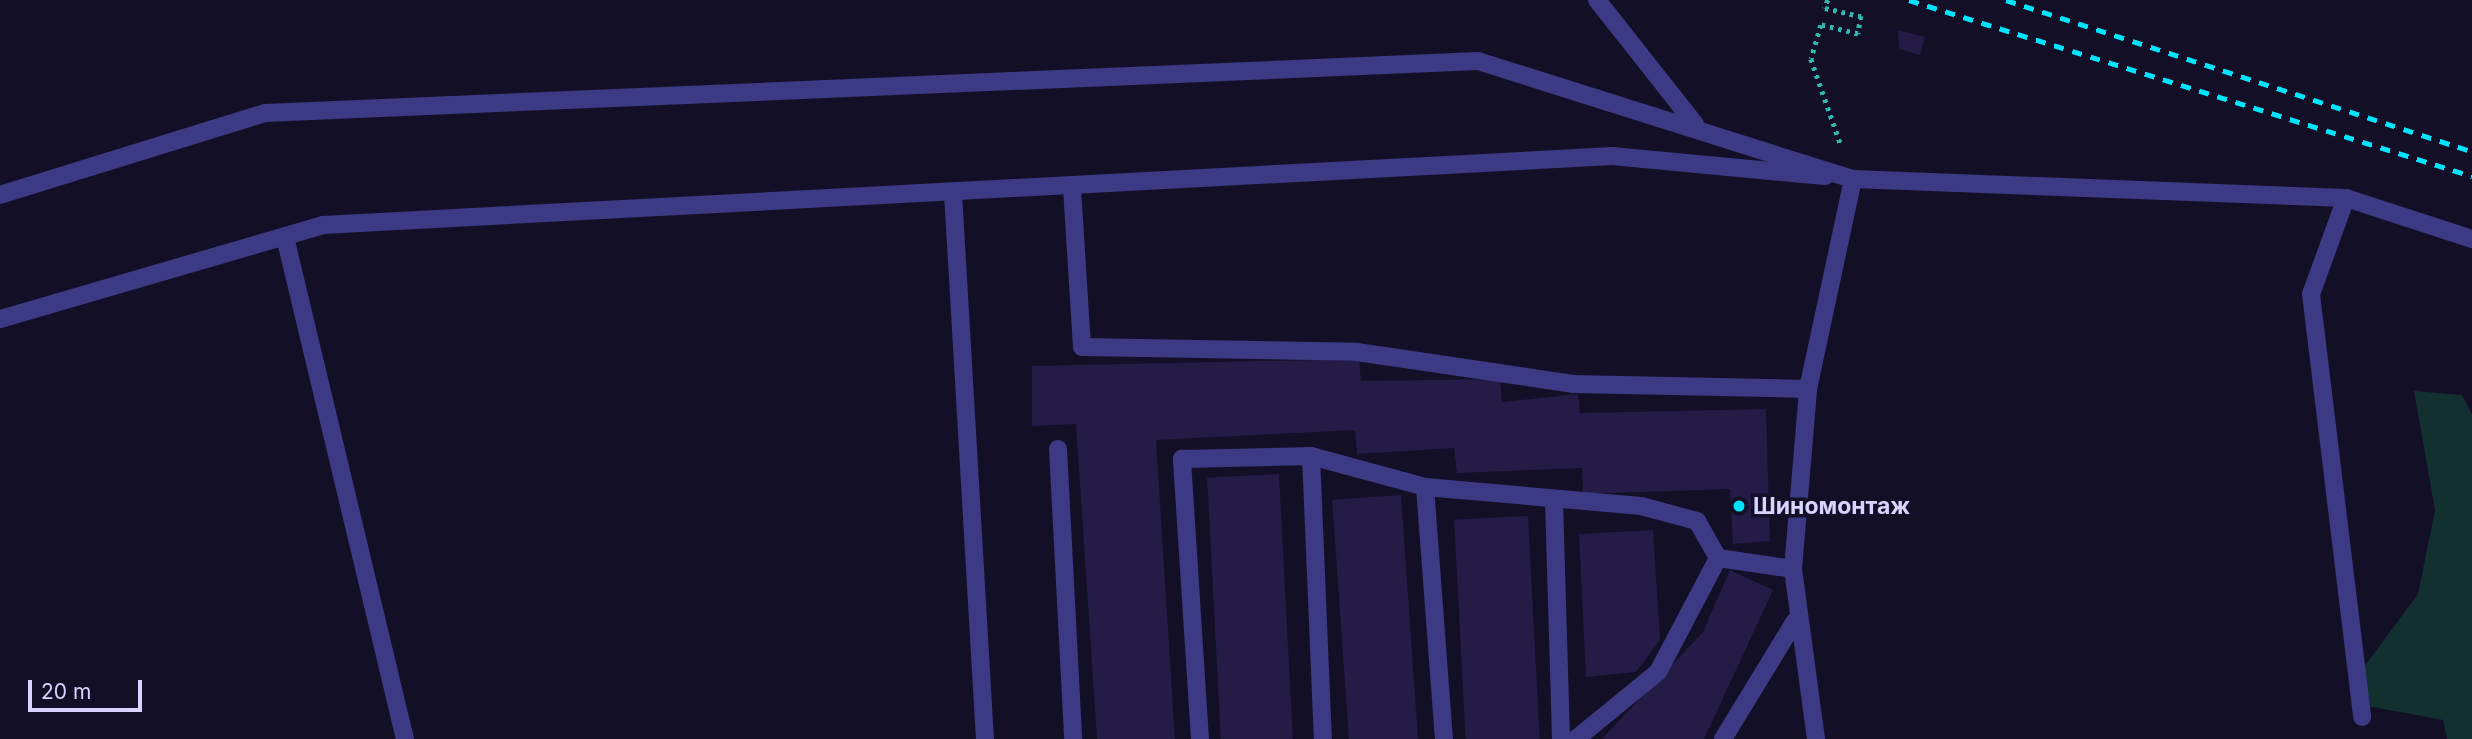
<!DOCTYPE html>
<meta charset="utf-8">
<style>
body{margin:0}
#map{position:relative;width:2472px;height:739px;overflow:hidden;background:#130f26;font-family:Inter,sans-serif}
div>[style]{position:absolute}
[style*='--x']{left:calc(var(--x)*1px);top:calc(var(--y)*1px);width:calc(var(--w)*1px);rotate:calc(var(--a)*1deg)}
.green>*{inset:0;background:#12302f}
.building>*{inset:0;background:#241b47;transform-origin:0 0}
.path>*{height:4.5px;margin-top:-2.25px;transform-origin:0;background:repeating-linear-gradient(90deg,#2fb8b0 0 3.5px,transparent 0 8.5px)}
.lane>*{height:18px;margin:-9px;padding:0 9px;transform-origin:9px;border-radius:9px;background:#3d3a85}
.street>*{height:18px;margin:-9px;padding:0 9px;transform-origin:9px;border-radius:9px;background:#3d3a85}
.rail>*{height:5px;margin-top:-2.5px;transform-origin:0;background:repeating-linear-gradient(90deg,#00e5ff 0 10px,transparent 0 19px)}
.dots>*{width:19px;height:19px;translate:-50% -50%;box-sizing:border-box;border:4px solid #130f26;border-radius:50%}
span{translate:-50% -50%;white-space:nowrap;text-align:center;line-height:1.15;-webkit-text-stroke:7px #130f26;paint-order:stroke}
.poi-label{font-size:23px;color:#d9d4ff;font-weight:700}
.left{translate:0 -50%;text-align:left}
.scale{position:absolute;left:28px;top:680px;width:114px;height:32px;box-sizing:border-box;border:4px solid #d9d4ff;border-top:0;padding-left:9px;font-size:21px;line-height:24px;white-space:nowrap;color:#d9d4ff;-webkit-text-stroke:5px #130f26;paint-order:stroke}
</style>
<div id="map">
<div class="green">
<i style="clip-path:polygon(2414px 391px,2462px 395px,2472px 415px,2472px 739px,2447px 739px,2443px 720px,2357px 704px,2361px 671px,2418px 594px,2435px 510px)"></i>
</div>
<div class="building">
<i style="clip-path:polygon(1898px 30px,1925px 37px,1920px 55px,1899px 49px)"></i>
<i style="clip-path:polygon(1359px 359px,1361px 381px,1500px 379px,1502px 402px,1578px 394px,1580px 413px,1766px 409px,1770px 541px,1733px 544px,1730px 489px,1583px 494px,1582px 468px,1457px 473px,1454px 448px,1357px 454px,1355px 430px,1156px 440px,1175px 739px,1097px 739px,1076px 424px,1032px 426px,1032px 366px)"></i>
<i style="left:1279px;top:474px;width:265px;height:72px;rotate:87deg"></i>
<i style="left:1401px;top:495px;width:245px;height:69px;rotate:86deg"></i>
<i style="left:1528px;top:516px;width:223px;height:74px;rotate:87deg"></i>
<i style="clip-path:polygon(1653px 530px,1660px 640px,1636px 672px,1586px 677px,1579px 534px)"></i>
<i style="clip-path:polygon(1730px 570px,1773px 590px,1704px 739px,1602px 739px,1703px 632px)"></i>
</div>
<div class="path">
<i style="--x:1828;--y:0;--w:9;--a:111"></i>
<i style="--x:1825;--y:8;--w:37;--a:13"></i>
<i style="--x:1861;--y:16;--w:18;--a:99"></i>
<i style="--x:1858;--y:34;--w:38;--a:-166"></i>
<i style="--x:1821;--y:25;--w:35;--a:106"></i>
<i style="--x:1811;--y:59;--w:91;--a:70.8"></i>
</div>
<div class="lane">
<i style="--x:1597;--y:0;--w:158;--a:51.7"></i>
<i style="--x:1072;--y:188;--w:159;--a:86.4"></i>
<i style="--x:1082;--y:347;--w:275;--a:1"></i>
<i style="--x:1357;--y:352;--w:218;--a:8.4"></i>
<i style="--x:1573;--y:384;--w:235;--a:1.2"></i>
<i style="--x:953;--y:193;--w:547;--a:86.65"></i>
<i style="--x:0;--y:195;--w:277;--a:-17.2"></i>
<i style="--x:265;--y:113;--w:1214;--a:-2.45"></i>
<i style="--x:1478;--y:61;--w:393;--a:17.5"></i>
<i style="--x:2346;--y:198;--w:102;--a:110"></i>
<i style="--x:2311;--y:294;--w:426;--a:83.1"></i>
<i style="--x:285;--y:237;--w:516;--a:76.56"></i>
<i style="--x:0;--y:319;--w:336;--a:-16.2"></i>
<i style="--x:323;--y:225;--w:1291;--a:-3.06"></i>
<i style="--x:1612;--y:156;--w:214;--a:5.4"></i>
<i style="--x:1058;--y:449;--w:290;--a:87"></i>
<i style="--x:1311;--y:456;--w:283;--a:87.6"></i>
<i style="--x:1425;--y:487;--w:253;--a:85.7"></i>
<i style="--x:1554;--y:502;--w:237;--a:88.3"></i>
<i style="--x:1200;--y:739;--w:281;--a:-93.7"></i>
<i style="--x:1182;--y:459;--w:129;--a:-1.3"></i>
<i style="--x:1311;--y:456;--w:118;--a:15.2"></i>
<i style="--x:1425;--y:487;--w:217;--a:5"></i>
<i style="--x:1641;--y:506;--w:58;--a:15"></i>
<i style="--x:1697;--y:521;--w:43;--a:60.4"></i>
<i style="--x:1576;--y:739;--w:106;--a:-39.3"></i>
<i style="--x:1658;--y:672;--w:129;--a:-62.2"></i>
<i style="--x:1718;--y:558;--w:76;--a:8.3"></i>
</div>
<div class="street">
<i style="--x:1723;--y:739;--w:138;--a:-58.6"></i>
<i style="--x:1816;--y:739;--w:172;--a:-97.7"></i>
<i style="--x:1793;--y:569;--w:181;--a:-85.2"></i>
<i style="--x:1808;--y:389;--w:215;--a:-77.9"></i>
<i style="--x:1853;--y:179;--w:493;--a:2.2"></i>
<i style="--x:2346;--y:198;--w:133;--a:18"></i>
</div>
<div class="rail">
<i style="--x:1909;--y:0;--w:590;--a:17.36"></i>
<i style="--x:2006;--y:0;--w:490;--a:18"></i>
</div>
<div class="dots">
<i style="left:1739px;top:506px;background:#00e5ff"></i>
</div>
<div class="poi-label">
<span class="left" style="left:1753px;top:506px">Шиномонтаж</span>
</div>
<div class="scale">20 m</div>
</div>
